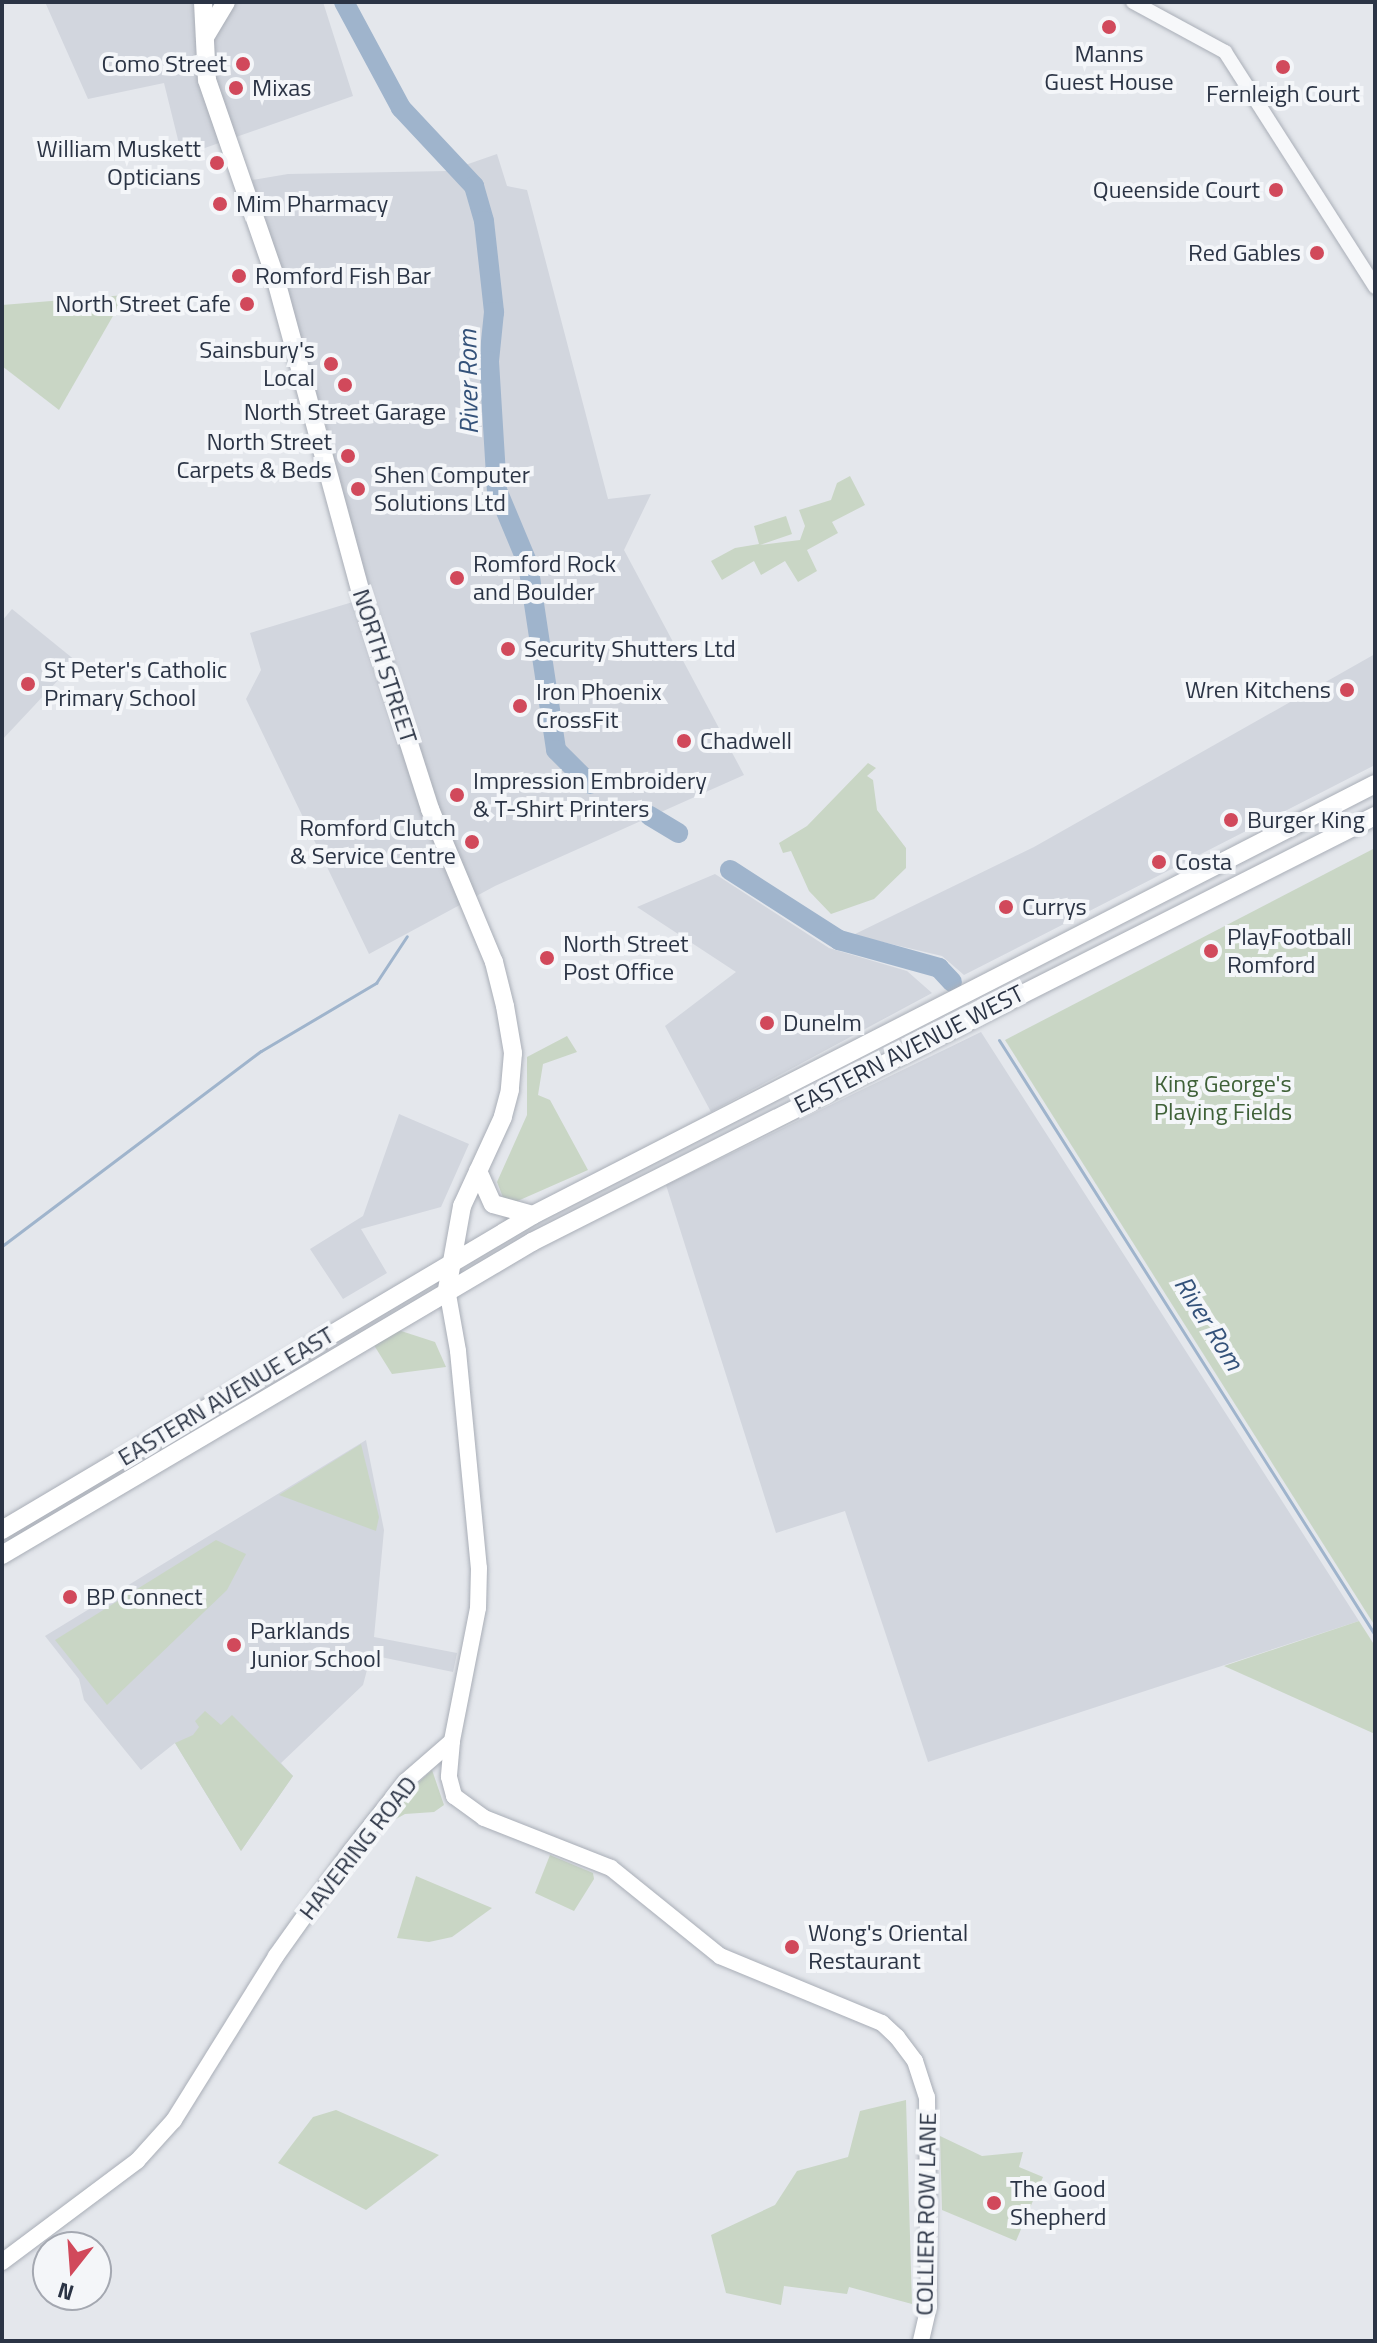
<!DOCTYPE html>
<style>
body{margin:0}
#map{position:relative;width:1377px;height:2343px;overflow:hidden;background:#e4e7ec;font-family:"Titillium Web",sans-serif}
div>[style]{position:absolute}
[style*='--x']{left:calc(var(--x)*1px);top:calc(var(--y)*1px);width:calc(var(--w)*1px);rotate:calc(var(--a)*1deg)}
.built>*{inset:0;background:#d2d6de}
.green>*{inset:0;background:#c9d6c5}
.stream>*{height:3px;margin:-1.5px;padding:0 1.5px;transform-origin:1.5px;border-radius:1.5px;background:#9fb4cc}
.river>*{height:20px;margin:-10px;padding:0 10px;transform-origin:10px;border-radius:10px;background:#9fb4cc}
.roads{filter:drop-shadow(0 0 2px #a9aeb7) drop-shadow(0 0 2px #a9aeb7)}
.tertiary>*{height:14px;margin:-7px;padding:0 7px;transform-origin:7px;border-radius:7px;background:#f7f8fa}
.secondary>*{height:16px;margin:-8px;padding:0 8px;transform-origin:8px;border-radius:8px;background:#fff}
.primary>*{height:18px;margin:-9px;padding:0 9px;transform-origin:9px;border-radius:9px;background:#fff}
.trunk>*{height:18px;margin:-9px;padding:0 9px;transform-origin:9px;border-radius:9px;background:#fff}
.dots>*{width:22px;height:22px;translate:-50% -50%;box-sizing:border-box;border:4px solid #f4f6f9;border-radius:50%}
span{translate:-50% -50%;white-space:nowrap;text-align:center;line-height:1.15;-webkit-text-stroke:8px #f4f6f9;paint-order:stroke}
.poi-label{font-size:24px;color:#2b3445}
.right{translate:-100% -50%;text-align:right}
.left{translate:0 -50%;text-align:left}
.street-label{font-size:24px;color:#2b3445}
.park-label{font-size:24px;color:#3f6138}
.water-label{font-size:26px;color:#34527a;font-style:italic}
.frame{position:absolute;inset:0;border:4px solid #2b3445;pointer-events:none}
.north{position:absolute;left:32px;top:2231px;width:80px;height:80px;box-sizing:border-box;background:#f4f6f9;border:2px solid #a4a8b1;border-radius:50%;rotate:197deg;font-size:22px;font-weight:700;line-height:32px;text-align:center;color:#2b3445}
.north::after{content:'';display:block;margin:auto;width:28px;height:36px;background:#d1495b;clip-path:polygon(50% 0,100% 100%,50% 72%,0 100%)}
</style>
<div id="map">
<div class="built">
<i style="clip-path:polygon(45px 2px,323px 2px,353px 96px,182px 156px,164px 83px,88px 99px)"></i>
<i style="clip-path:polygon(497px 154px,507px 186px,527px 190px,608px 499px,651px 494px,624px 550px,744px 775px,495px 886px,369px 954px,246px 699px,261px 670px,250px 633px,366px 598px,325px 421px,252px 180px,288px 174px,448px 171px)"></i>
<i style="clip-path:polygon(12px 609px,76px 661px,2px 740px,2px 621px)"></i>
<i style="clip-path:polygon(1375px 654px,1375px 765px,964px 975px,942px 956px,853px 935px,1034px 847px)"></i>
<i style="clip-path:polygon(715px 874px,829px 948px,907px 971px,932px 993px,711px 1112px,665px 1026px,736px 972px,637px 907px)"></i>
<i style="clip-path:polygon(981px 1032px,1359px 1621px,928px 1762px,845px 1511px,776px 1533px,666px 1185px)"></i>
<i style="clip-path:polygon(399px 1114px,469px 1144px,441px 1207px,361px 1229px,387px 1273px,343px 1299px,310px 1249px,363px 1216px)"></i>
<i style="clip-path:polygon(366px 1440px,384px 1530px,374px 1637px,457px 1653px,453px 1672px,371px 1655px,363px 1685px,281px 1763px,293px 1776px,241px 1851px,175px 1743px,141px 1770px,84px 1700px,79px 1679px,45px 1636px)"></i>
</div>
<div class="green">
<i style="clip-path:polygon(125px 295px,59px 410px,2px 366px,2px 305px)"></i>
<i style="clip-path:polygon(850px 476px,865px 505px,832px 522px,838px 533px,807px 550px,817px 571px,798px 582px,785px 561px,761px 575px,754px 561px,722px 580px,711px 561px,735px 548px,759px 544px,754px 526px,786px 516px,792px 534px,760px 545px,800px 540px,805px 526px,799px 510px,831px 500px,837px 483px)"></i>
<i style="clip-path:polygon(868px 763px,876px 768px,867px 776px,873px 780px,877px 810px,906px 848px,906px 868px,874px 899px,831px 914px,809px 891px,791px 851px,783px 853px,779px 843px,807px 826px)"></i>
<i style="clip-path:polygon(1375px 848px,1375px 1626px,1005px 1040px)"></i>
<i style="clip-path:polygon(567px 1036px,577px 1052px,543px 1064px,538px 1095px,550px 1100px,588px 1170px,513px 1203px,504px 1200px,497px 1182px,527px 1115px,527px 1057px)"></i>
<i style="clip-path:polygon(398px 1330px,435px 1342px,446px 1367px,392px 1374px,372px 1342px)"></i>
<i style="clip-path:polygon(361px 1444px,379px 1517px,376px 1531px,279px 1495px)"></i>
<i style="clip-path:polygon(216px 1540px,246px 1554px,227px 1590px,107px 1705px,55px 1640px)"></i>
<i style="clip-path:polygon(1359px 1621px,1375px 1646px,1375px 1734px,1224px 1666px)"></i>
<i style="clip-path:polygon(205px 1711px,221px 1725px,232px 1715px,293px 1776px,241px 1851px,175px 1743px,193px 1735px,199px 1727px,195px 1721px)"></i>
<i style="clip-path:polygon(432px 1770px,444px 1805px,434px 1812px,405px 1814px,380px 1828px,386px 1812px)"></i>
<i style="clip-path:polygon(550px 1855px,593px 1873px,594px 1879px,574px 1911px,535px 1893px)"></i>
<i style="clip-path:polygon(416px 1876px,492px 1908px,452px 1937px,429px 1942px,397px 1938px)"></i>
<i style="clip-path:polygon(906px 2100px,912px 2304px,849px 2287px,847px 2294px,784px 2286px,781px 2305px,726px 2293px,711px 2235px,775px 2205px,797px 2171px,848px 2157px,860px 2111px)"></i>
<i style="clip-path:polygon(336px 2110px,439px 2155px,366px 2210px,278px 2163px,313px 2117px)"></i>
<i style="clip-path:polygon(940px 2136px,982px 2156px,1023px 2152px,1019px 2167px,1043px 2177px,1016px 2241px,942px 2210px)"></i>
</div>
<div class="stream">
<i style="--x:999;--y:1040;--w:704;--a:57.71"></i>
<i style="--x:2;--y:1246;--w:324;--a:-37"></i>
<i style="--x:261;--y:1051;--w:134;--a:-30.6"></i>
<i style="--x:376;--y:983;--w:56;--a:-56.6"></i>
</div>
<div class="river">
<i style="--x:344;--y:2;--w:120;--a:61.7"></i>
<i style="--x:401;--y:108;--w:107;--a:46.9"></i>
<i style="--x:474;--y:186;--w:36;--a:74"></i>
<i style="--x:484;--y:221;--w:92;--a:83.7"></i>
<i style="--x:494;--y:312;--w:49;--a:95.8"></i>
<i style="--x:489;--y:361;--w:129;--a:86.5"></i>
<i style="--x:497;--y:490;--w:80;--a:67.3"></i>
<i style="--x:528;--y:564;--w:188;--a:81.4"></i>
<i style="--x:556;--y:750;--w:48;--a:45"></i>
<i style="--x:650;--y:816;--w:33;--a:31"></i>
<i style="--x:730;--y:870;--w:130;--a:32.7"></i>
<i style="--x:839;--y:940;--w:104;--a:15.6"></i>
<i style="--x:939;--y:968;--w:19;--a:47"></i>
</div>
<div class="roads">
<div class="tertiary">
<i style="--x:1133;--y:2;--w:105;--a:28.5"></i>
<i style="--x:1225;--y:52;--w:279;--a:57.4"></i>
</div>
<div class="secondary">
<i style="--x:447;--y:1289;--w:63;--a:79.9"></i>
<i style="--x:458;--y:1351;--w:218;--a:84.5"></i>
<i style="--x:479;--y:1568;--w:40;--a:91.4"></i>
<i style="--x:478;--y:1608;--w:136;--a:101.1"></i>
<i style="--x:452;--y:1741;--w:36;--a:95"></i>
<i style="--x:449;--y:1777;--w:20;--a:75"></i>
<i style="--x:454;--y:1796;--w:37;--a:36"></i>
<i style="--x:484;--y:1818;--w:136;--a:21.5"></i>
<i style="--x:611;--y:1868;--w:140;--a:38.9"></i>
<i style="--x:720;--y:1956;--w:175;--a:22.5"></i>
<i style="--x:882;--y:2023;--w:21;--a:43"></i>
<i style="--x:897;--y:2037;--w:30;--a:53"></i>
<i style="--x:915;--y:2061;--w:38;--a:72"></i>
<i style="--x:927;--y:2097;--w:209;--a:89.5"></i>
<i style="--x:929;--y:2306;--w:36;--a:103"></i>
<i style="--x:2;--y:2262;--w:169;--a:-36.8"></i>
<i style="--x:137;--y:2161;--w:55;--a:-47.9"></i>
<i style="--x:174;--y:2120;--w:193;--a:-58.1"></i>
<i style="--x:276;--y:1956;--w:129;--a:-54.5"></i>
<i style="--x:351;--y:1851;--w:89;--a:-51.8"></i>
<i style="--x:406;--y:1781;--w:61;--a:-41"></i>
</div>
<div class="primary">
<i style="--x:203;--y:2;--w:78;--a:87.1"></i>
<i style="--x:207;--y:80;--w:204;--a:70.9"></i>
<i style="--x:274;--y:273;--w:333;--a:74.8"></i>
<i style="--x:361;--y:594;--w:226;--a:72.2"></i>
<i style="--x:430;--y:809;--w:166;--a:67.3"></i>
<i style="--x:494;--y:962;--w:45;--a:76"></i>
<i style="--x:505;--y:1006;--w:48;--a:80.3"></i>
<i style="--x:513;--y:1053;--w:37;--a:95"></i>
<i style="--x:510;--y:1090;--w:28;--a:105"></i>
<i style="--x:503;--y:1117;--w:98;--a:114.7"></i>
<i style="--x:462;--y:1206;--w:84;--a:100.2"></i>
<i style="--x:205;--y:37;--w:41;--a:-59"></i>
<i style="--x:478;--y:1171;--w:36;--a:66"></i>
<i style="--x:493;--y:1204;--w:41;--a:15.4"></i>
</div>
<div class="trunk">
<i style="--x:2;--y:1530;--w:617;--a:-30.68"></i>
<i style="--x:533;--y:1215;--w:946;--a:-27.11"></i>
<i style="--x:2;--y:1555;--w:616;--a:-30.56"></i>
<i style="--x:532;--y:1242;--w:945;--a:-26.81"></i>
</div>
</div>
<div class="dots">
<i style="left:1109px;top:27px;background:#d1495b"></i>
<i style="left:243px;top:64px;background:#d1495b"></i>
<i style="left:1283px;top:67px;background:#d1495b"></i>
<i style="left:236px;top:88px;background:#d1495b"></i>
<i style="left:217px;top:163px;background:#d1495b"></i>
<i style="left:1276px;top:190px;background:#d1495b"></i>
<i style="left:220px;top:204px;background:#d1495b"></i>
<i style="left:1317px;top:253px;background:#d1495b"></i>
<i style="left:239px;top:276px;background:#d1495b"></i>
<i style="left:247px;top:304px;background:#d1495b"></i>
<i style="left:331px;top:364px;background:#d1495b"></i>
<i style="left:345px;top:385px;background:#d1495b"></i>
<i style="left:348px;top:456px;background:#d1495b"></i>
<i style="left:358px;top:489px;background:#d1495b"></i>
<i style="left:457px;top:578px;background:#d1495b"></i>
<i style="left:508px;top:649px;background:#d1495b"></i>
<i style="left:28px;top:684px;background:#d1495b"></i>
<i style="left:1347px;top:690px;background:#d1495b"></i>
<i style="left:520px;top:706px;background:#d1495b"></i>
<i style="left:684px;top:741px;background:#d1495b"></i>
<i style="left:457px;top:795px;background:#d1495b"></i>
<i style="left:1231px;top:820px;background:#d1495b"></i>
<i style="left:472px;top:842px;background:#d1495b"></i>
<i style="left:1159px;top:862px;background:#d1495b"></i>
<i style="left:1006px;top:907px;background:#d1495b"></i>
<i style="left:1211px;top:951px;background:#d1495b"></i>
<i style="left:547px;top:958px;background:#d1495b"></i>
<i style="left:767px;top:1023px;background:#d1495b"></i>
<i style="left:70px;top:1597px;background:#d1495b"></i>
<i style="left:234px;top:1645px;background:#d1495b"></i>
<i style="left:792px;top:1947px;background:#d1495b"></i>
<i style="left:994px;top:2203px;background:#d1495b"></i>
</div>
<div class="poi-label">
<span style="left:1109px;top:68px">Manns<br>Guest House</span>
<span class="right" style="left:227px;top:64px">Como Street</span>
<span class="left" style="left:252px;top:88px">Mixas</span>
<span style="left:1283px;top:94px">Fernleigh Court</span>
<span class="right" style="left:201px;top:163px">William Muskett<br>Opticians</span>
<span class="right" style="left:1260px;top:190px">Queenside Court</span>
<span class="left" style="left:236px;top:204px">Mim Pharmacy</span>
<span class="right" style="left:1301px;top:253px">Red Gables</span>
<span class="left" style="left:255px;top:276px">Romford Fish Bar</span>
<span class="right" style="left:231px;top:304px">North Street Cafe</span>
<span class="right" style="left:315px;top:364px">Sainsbury's<br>Local</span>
<span style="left:345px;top:412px">North Street Garage</span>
<span class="right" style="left:332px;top:456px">North Street<br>Carpets &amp; Beds</span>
<span class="left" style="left:374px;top:489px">Shen Computer<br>Solutions Ltd</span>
<span class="left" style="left:473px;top:578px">Romford Rock<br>and Boulder</span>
<span class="left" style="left:524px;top:649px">Security Shutters Ltd</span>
<span class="left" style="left:44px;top:684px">St Peter's Catholic<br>Primary School</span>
<span class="right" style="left:1331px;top:690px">Wren Kitchens</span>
<span class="left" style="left:536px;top:706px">Iron Phoenix<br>CrossFit</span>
<span class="left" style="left:700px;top:741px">Chadwell</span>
<span class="left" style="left:473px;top:795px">Impression Embroidery<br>&amp; T-Shirt Printers</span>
<span class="left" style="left:1247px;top:820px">Burger King</span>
<span class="right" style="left:456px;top:842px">Romford Clutch<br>&amp; Service Centre</span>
<span class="left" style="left:1175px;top:862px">Costa</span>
<span class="left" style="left:1022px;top:907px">Currys</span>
<span class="left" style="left:1227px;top:951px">PlayFootball<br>Romford</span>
<span class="left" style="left:563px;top:958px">North Street<br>Post Office</span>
<span class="left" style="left:783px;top:1023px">Dunelm</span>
<span class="left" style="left:86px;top:1597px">BP Connect</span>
<span class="left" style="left:250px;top:1645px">Parklands<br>Junior School</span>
<span class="left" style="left:808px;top:1947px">Wong's Oriental<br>Restaurant</span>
<span class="left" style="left:1010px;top:2203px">The Good<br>Shepherd</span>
</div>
<div class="street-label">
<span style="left:385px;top:666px;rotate:72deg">NORTH STREET</span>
<span style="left:909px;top:1049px;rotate:-27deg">EASTERN AVENUE WEST</span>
<span style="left:226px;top:1396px;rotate:-31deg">EASTERN AVENUE EAST</span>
<span style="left:358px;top:1848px;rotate:-52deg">HAVERING ROAD</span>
<span style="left:926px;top:2214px;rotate:-89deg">COLLIER ROW LANE</span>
</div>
<div class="park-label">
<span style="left:1223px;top:1098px">King George's<br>Playing Fields</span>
</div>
<div class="water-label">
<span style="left:468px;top:382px;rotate:-91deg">River Rom</span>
<span style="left:1209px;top:1323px;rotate:58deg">River Rom</span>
</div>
<div class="frame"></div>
<div class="north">N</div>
</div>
